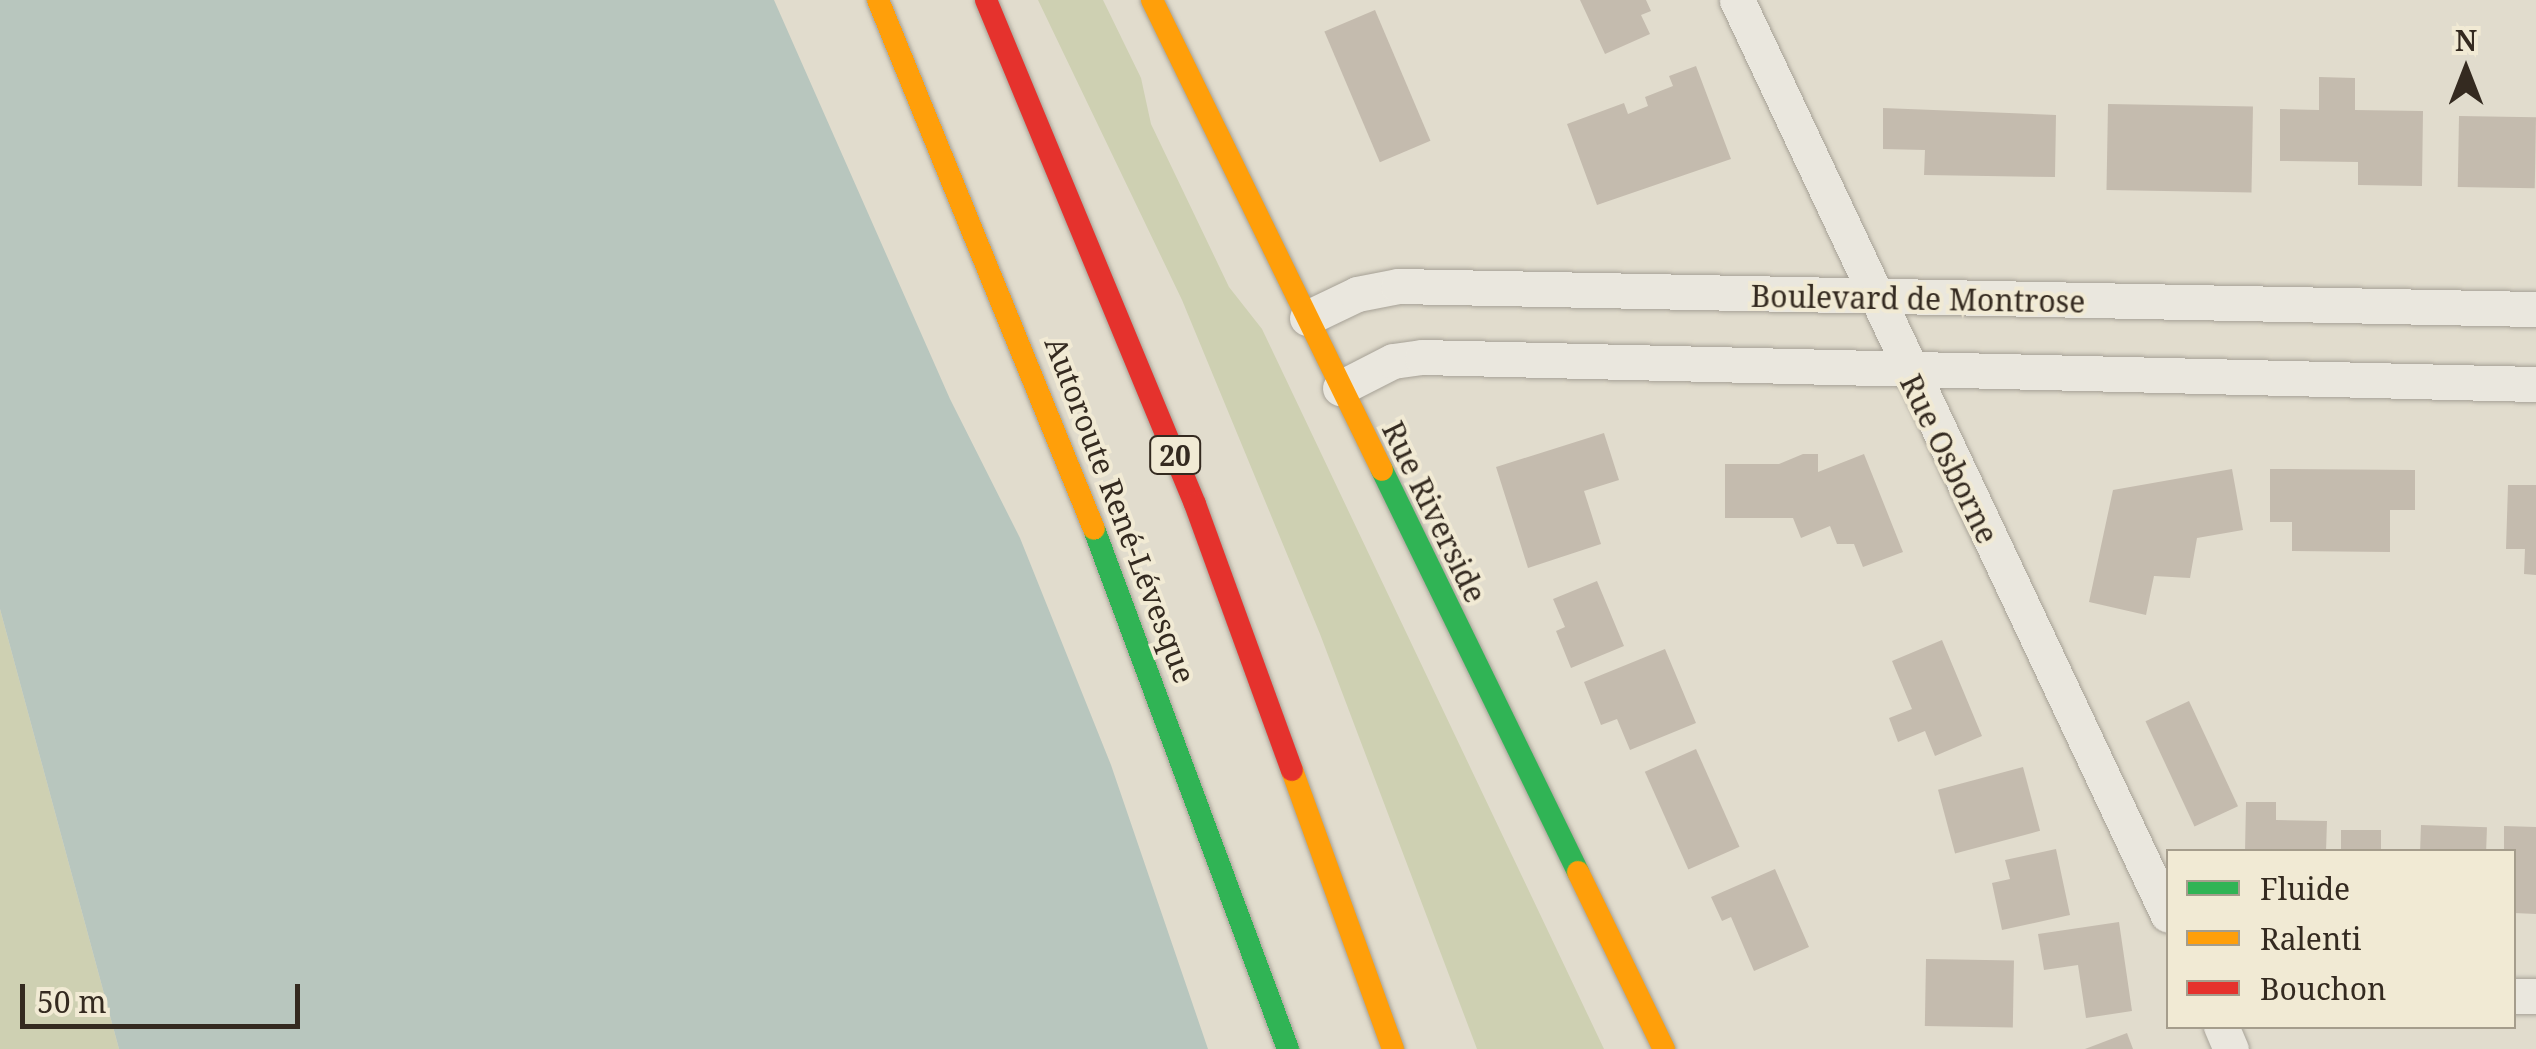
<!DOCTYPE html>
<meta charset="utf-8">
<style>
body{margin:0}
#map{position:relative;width:2536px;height:1049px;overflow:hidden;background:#e1dccd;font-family:"Noto Serif",serif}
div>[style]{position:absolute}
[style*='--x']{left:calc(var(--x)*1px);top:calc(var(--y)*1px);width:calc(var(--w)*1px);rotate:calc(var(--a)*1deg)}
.green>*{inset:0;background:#ced0b2}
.water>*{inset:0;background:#b8c6be}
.building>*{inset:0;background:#c4bbae;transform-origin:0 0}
.roads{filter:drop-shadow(0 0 2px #a6a196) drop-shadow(0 0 2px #a6a196)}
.street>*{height:35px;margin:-17.5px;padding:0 17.5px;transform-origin:17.5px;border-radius:17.5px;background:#eae7de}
.fast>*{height:22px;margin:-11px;padding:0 11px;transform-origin:11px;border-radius:11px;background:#30b455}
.slow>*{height:22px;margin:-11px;padding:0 11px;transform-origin:11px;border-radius:11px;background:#ff9f0a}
.jam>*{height:22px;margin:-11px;padding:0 11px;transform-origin:11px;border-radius:11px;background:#e5322d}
span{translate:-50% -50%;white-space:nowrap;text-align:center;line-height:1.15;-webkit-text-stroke:8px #f1ead4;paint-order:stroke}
.shield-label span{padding:2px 8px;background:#f1ead4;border:2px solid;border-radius:8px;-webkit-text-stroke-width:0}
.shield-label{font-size:28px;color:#342a20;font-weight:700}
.street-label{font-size:30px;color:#342a20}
.legend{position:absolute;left:2166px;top:849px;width:350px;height:180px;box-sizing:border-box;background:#f1ead4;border:2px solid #a59d8c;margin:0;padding:12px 18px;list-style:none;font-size:30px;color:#342a20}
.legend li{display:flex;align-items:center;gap:20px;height:50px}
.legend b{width:50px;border:2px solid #a59d8c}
.north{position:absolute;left:2416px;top:20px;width:100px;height:100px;-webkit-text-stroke:8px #f1ead4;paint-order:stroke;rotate:0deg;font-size:28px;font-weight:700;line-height:40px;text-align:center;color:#342a20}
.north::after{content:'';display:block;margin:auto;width:35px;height:45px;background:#342a20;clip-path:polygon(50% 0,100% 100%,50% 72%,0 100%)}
.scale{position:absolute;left:20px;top:984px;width:280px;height:45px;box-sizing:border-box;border:5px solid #342a20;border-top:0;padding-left:12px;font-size:30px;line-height:35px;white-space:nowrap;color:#342a20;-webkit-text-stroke:8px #f1ead4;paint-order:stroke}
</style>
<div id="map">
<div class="green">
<i style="clip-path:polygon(1038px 0,1103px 0,1141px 78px,1151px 124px,1229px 287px,1262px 329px,1604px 1049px,1477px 1049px,1320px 634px,1182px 300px)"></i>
<i style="clip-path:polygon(0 609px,119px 1049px,0 1049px)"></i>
</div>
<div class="water">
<i style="clip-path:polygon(0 0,774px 0,950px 399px,1020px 538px,1111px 765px,1208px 1049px,119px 1049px,0 609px)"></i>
</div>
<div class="building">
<i style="clip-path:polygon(1580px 0,1646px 0,1651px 11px,1641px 15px,1650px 34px,1605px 54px)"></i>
<i style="left:1375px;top:10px;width:142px;height:55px;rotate:67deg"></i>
<i style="clip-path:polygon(1696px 66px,1731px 159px,1597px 205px,1567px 124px,1624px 103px,1628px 114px,1648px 106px,1645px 97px,1673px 86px,1669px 76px)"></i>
<i style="clip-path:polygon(2319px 77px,2355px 78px,2355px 110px,2423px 111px,2422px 186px,2358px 185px,2358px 162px,2280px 161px,2280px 109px,2319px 110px)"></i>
<i style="left:2108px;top:104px;width:145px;height:86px;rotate:1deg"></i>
<i style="clip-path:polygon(1883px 108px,2056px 115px,2055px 177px,1924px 175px,1925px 150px,1883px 149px)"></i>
<i style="left:2459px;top:116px;width:77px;height:71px;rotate:1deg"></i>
<i style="clip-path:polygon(1604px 433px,1619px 480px,1584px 491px,1601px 544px,1528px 568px,1496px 467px)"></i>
<i style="clip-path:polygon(1803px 454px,1818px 454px,1818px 472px,1864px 454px,1903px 552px,1863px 567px,1854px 544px,1837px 544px,1830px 526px,1801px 538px,1793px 518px,1725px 518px,1725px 464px,1779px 464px)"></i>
<i style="clip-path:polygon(2232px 469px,2243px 530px,2197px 538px,2190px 578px,2154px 576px,2146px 615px,2089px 602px,2113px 490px)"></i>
<i style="clip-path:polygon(2270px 469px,2415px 470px,2415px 510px,2390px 510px,2390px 552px,2292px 551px,2292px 522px,2270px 522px)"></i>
<i style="clip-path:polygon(2508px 485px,2536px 485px,2536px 575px,2524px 574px,2525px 549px,2506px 549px)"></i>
<i style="clip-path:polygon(1597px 581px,1624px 646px,1571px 668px,1556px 631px,1565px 627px,1553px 599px)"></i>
<i style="clip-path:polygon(1942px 640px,1982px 736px,1935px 756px,1925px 731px,1898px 742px,1889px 718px,1912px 709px,1892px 661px)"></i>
<i style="clip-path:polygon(1665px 649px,1696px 723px,1630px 750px,1617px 719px,1601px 725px,1584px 682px)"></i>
<i style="left:2189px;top:701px;width:116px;height:48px;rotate:65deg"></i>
<i style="left:1696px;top:749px;width:107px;height:56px;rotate:66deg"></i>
<i style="left:2023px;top:767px;width:66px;height:88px;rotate:75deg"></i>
<i style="clip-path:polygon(2246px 802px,2276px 802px,2276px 820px,2327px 821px,2326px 852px,2245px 852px)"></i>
<i style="left:2421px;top:825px;width:66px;height:27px;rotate:2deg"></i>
<i style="clip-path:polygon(2504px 826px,2536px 827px,2536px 914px,2514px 913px,2514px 852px,2504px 852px)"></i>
<i style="left:2381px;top:830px;width:22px;height:40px;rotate:90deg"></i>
<i style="clip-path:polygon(2056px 849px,2070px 915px,2002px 930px,1992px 883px,2010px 879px,2005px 860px)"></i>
<i style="clip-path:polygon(1775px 869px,1809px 947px,1754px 971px,1731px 917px,1722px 921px,1711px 897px)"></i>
<i style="clip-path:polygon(2119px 922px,2132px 1011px,2086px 1018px,2078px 965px,2044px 970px,2038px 934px)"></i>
<i style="left:1926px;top:959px;width:88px;height:67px;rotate:1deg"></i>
<i style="clip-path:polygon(2127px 1033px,2133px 1049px,2085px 1049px)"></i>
</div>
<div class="roads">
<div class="street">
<i style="--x:1737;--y:0;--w:1011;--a:64.78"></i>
<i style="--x:1307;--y:318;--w:55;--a:-25.6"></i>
<i style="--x:1357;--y:294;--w:42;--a:-11"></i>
<i style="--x:1398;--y:286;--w:1138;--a:1.16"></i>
<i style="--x:1340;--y:388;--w:59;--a:-27"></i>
<i style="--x:1393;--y:361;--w:29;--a:-8"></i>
<i style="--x:1422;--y:357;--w:1114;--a:1.39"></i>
<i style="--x:2514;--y:996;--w:22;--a:0"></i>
<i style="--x:2221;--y:1026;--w:25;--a:67"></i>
</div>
<div class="fast">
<i style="--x:1382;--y:470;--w:447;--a:64"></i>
<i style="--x:1094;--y:529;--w:555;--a:69.54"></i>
</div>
<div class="slow">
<i style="--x:878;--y:0;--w:571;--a:67.79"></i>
<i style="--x:1152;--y:0;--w:523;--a:63.92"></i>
<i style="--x:1292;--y:770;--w:297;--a:70.1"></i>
<i style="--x:1578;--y:872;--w:197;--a:64.1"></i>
</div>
<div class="jam">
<i style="--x:986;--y:0;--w:546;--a:67.48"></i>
<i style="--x:1195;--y:504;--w:283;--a:70"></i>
</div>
</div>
<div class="shield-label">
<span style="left:1175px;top:455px">20</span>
</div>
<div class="street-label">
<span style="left:1918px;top:299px;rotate:1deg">Boulevard de Montrose</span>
<span style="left:1949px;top:459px;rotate:64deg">Rue Osborne</span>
<span style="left:1120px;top:510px;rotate:69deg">Autoroute René-Lévesque</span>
<span style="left:1434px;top:512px;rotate:64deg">Rue Riverside</span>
</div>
<ul class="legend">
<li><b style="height:12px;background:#30b455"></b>Fluide</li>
<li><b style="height:12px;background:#ff9f0a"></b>Ralenti</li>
<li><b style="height:12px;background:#e5322d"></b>Bouchon</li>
</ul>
<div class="north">N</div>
<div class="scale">50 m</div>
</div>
